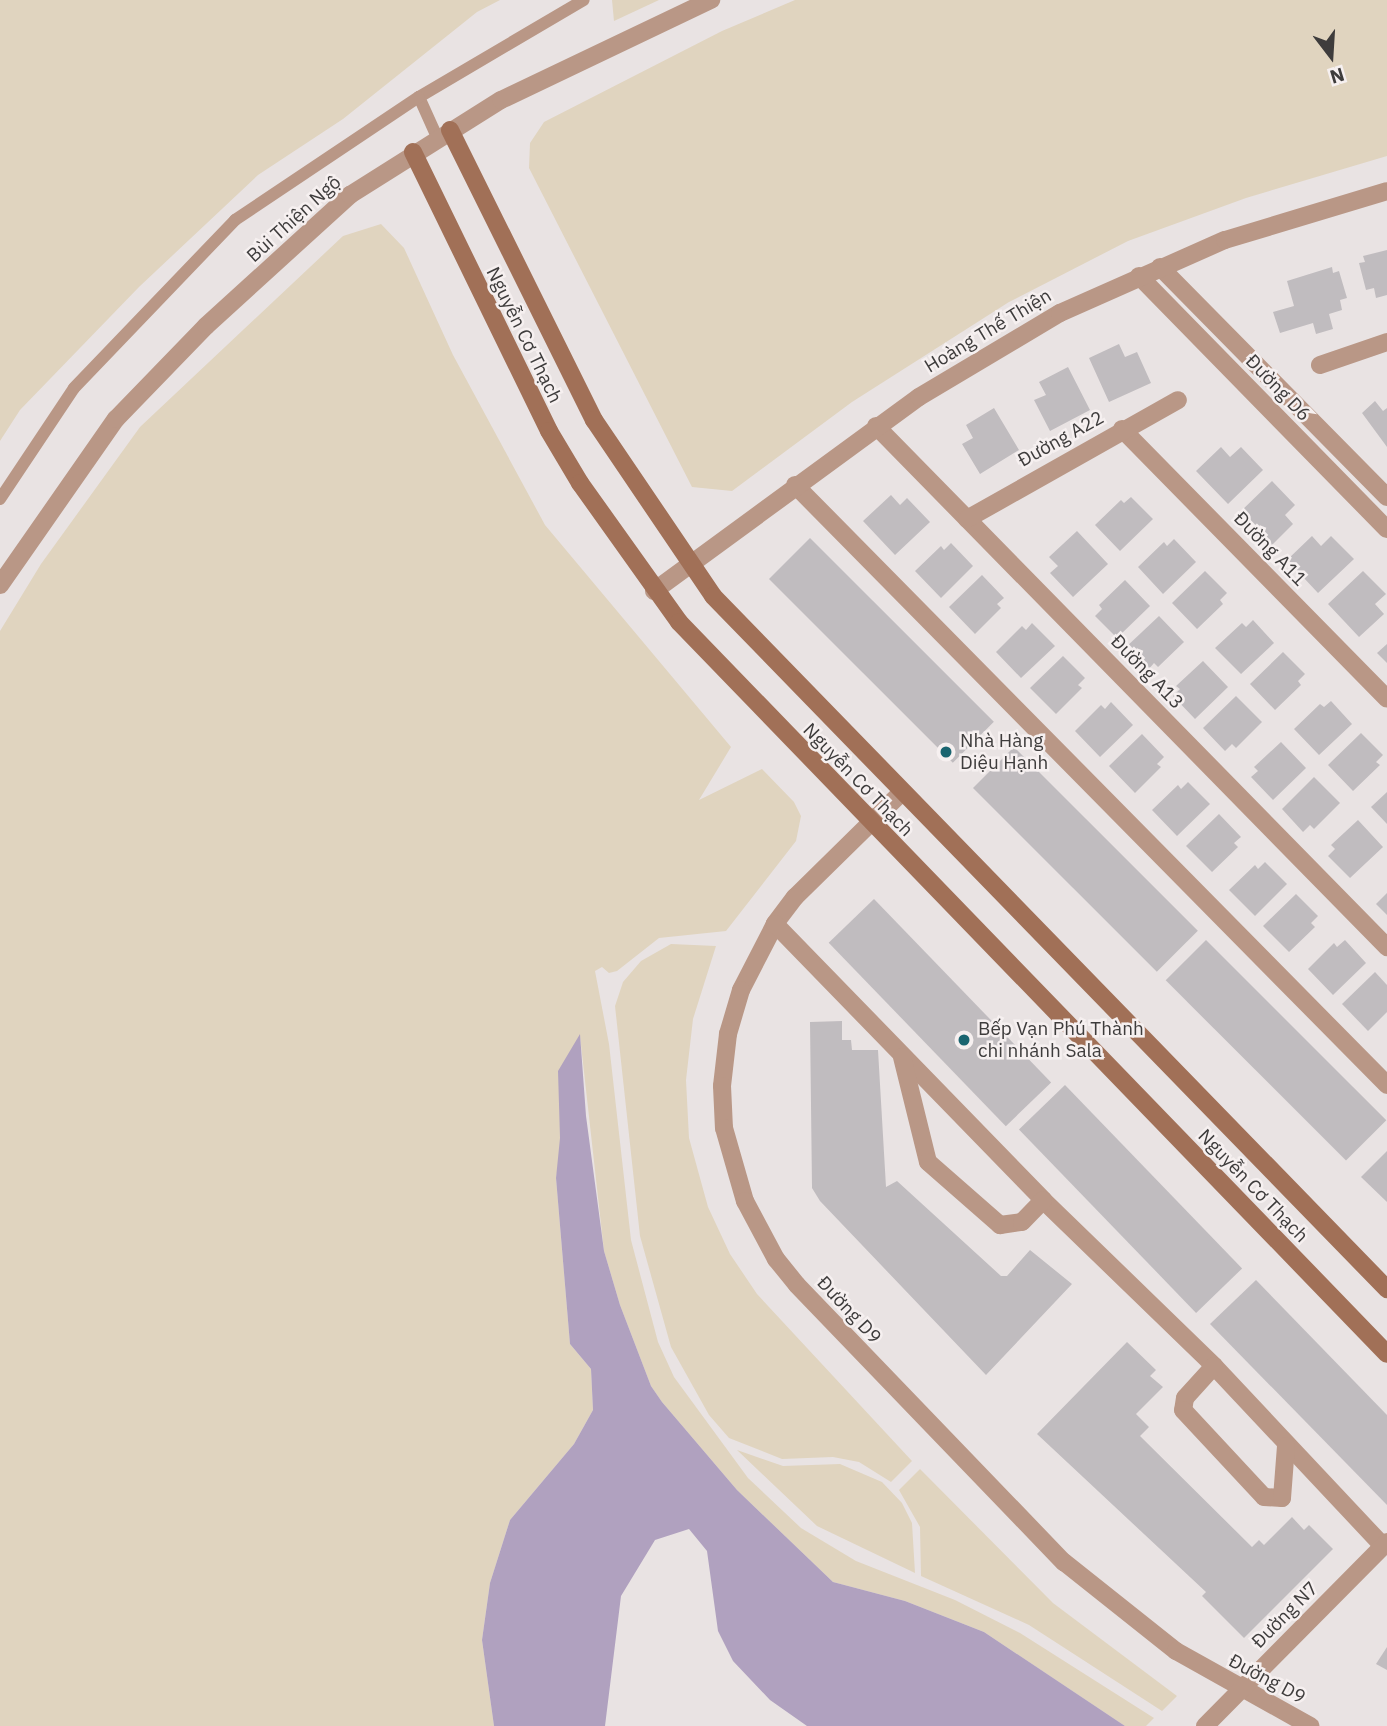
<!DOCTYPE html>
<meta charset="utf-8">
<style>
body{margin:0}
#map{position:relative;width:1387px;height:1726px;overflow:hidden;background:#e9e3e3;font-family:"IBM Plex Sans",sans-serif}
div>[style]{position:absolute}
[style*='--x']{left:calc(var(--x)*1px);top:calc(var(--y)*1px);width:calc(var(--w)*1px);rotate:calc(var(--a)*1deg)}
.green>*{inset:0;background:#e0d4bf}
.water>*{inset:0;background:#b0a1bf}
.building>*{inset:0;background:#c0bcbf;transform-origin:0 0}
.service>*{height:12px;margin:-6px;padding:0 6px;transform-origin:6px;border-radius:6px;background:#b99786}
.minor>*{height:18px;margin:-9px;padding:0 9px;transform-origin:9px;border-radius:9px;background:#b99786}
.tertiary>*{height:18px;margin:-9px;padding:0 9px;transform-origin:9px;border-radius:9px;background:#b99786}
.secondary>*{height:18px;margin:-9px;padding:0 9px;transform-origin:9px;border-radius:9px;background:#a17057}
.dots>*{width:19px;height:19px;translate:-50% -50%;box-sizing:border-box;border:4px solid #f6f0f0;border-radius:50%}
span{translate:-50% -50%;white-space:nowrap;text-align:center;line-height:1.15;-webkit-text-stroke:5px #f6f0f0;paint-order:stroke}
.street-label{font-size:19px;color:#3e3c3c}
.poi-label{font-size:19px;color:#3e3c3c}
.left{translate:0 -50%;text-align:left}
.north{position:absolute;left:1296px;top:21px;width:70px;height:70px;-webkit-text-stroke:5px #f6f0f0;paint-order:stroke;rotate:163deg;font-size:19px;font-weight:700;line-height:28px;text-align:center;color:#3e3c3c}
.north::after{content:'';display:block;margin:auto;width:24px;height:32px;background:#3e3c3c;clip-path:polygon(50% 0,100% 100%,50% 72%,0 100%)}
</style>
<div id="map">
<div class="green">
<i style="clip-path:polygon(0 0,500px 0,477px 12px,343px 119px,258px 175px,139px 287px,20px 410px,0 441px)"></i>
<i style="clip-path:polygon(612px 0,659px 0,614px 21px)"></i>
<i style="clip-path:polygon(795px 0,1387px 0,1387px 156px,1246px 198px,1128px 241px,1009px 302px,852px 402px,732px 491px,692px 487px,529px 168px,530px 143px,544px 122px,722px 31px)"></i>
<i style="clip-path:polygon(381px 224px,404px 248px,453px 355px,545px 525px,731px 747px,699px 800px,762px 769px,794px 802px,801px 816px,796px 841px,726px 931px,659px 938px,617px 971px,609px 973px,602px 967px,595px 971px,609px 1044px,631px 1240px,658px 1342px,674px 1377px,748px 1478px,801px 1528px,856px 1561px,955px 1600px,1020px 1633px,1154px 1718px,1146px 1726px,1125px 1726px,984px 1632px,905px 1601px,833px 1582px,737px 1490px,662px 1402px,651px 1386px,620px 1305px,604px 1251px,580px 1036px,556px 1178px,570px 1344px,591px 1369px,593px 1410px,574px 1444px,510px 1520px,490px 1583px,482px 1640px,494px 1726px,0 1726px,0 631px,41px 564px,140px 427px,343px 236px)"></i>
<i style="clip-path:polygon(671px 944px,716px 946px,693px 1019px,686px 1080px,689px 1138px,708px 1207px,730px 1254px,757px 1294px,912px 1461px,891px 1482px,859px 1462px,833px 1457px,782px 1459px,729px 1438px,709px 1415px,671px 1347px,640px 1236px,615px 1006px,623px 982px,641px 961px)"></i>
<i style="clip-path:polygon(737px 1450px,783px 1466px,840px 1464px,882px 1482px,902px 1503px,912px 1523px,915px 1573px,817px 1526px)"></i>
<i style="clip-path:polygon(920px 1469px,1053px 1603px,1177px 1696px,1162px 1711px,1029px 1625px,921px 1576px,920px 1527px,899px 1490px)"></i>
</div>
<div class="water">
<i style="clip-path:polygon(580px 1034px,586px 1116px,604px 1251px,620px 1305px,651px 1386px,662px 1402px,737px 1490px,833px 1582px,905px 1601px,984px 1632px,1125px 1726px,807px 1726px,770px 1700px,733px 1661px,718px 1631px,707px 1551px,689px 1529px,655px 1540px,621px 1596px,605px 1726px,494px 1726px,482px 1640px,490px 1583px,510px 1520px,574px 1444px,593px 1410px,591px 1369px,570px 1344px,556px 1178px,560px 1138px,558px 1071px)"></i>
</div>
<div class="building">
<i style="clip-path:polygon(1387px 250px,1387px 295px,1376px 298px,1374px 288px,1366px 290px,1359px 263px,1365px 262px,1363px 256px)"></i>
<i style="clip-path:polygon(1332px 267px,1333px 273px,1339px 271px,1347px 298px,1340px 300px,1342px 310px,1329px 314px,1333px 329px,1316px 334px,1313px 323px,1280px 333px,1273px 312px,1294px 306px,1287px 281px)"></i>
<i style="clip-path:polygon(1119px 344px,1125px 357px,1137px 352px,1151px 383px,1109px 402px,1089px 358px)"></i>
<i style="clip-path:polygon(1068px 367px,1090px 410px,1050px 431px,1034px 400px,1046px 395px,1039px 382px)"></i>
<i style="clip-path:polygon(1375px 401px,1383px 411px,1387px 408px,1387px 447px,1362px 413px)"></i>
<i style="clip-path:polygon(994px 408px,1019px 450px,980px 474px,962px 444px,973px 438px,966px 425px)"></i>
<i style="clip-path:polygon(1221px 447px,1230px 457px,1241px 447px,1263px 470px,1228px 504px,1196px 471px)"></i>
<i style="clip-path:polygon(1272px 481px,1295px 505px,1285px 515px,1293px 524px,1269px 548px,1237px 515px)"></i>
<i style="clip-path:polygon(891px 495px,900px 505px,907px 498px,930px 522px,895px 555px,863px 521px)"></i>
<i style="clip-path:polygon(1131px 497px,1153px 519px,1120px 551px,1095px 525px,1121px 500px,1124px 503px)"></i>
<i style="clip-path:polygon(1077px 531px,1108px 564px,1073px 597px,1050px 573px,1058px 566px,1049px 557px)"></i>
<i style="clip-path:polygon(1312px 536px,1321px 546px,1331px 536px,1354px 559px,1318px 593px,1287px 560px)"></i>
<i style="left:810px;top:538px;width:260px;height:58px;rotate:45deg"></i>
<i style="clip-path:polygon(1174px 539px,1196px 562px,1163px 594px,1138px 567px,1164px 542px,1167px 546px)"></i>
<i style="clip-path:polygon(951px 543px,973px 566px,941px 598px,915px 571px,941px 546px,944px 550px)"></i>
<i style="clip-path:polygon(1205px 571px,1227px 593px,1220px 600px,1223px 604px,1197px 629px,1172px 603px)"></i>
<i style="clip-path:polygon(1363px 571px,1386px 594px,1375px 604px,1384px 614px,1359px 637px,1328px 604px)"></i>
<i style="clip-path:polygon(982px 575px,1004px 598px,997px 604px,1001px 608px,975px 634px,949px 607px)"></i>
<i style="clip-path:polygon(1125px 580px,1150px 606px,1117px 638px,1095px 616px,1102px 609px,1099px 605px)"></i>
<i style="clip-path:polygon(1159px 616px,1184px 642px,1158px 667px,1154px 663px,1148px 670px,1125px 648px)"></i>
<i style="clip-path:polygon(1253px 620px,1274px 643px,1241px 674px,1215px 648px,1242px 623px,1246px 627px)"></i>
<i style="clip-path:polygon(1032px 623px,1055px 646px,1021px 678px,996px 652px,1022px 626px,1026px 630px)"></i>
<i style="clip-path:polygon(1387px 644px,1387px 663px,1377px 653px)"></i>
<i style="clip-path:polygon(1283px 652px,1305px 674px,1298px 681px,1301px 685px,1275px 710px,1250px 684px)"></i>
<i style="clip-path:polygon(1063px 656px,1085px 678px,1078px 685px,1082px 688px,1056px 714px,1030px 688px)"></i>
<i style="clip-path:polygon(1203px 661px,1228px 687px,1195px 719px,1173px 696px,1180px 689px,1176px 686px)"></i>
<i style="clip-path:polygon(1236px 696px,1262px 722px,1236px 748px,1232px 744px,1225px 751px,1203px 728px)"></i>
<i style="clip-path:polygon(1331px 701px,1352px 724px,1319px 755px,1294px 729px,1320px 704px,1324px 707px)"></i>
<i style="clip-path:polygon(1111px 702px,1133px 725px,1100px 757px,1075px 731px,1101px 705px,1105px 709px)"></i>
<i style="clip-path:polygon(1361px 733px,1383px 755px,1376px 762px,1380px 765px,1353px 791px,1328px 765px)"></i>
<i style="clip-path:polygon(1142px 734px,1164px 757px,1157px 764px,1161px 767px,1135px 793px,1109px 766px)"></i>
<i style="clip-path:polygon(1281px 742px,1306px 768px,1273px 800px,1251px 777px,1258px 771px,1254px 767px)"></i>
<i style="left:1014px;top:747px;width:260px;height:58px;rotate:45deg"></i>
<i style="clip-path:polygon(1314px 777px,1340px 803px,1314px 829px,1310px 825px,1303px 832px,1282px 809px)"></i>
<i style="clip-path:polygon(1188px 782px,1210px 804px,1177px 836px,1152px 810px,1178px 785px,1181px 789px)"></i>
<i style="clip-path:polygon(1387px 792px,1387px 824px,1371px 807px)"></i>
<i style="clip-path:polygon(1219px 814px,1241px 837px,1234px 843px,1238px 847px,1212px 872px,1186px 846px)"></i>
<i style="clip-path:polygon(1358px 820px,1383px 847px,1350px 878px,1328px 856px,1335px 849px,1331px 845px)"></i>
<i style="clip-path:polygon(1265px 862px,1287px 884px,1255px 916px,1229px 890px,1255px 865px,1258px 869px)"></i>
<i style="clip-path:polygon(1387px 893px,1387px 915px,1376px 904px)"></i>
<i style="clip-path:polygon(1296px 894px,1318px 916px,1311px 923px,1315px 927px,1289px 952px,1263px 926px)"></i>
<i style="left:874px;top:899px;width:255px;height:63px;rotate:46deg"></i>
<i style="left:1206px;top:940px;width:255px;height:57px;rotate:45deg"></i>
<i style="clip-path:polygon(1345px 940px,1366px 963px,1333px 995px,1308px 969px,1334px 943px,1337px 947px)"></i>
<i style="clip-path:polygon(1375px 972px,1387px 985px,1387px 1012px,1368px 1031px,1342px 1004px)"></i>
<i style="clip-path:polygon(842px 1021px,842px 1040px,851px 1040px,852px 1050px,878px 1050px,886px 1187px,897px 1181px,1001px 1276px,1007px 1276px,1030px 1250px,1072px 1284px,986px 1375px,820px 1201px,812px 1188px,810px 1022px)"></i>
<i style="left:1065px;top:1085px;width:255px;height:64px;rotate:46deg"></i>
<i style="clip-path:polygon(1387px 1151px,1387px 1202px,1361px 1177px)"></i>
<i style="clip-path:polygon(1256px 1280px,1387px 1415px,1387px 1505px,1210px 1324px)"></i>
<i style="clip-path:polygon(1127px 1342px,1156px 1370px,1150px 1376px,1163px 1387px,1136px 1414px,1149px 1427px,1140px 1436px,1252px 1547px,1259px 1540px,1264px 1545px,1292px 1517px,1304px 1530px,1309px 1525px,1333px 1549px,1244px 1638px,1202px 1596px,1206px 1592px,1037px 1434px)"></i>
<i style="clip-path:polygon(1387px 1647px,1387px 1670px,1376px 1664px)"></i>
</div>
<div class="service">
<i style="--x:437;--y:137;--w:44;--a:-114.2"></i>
<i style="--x:419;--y:97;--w:191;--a:-30.5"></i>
<i style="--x:0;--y:499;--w:133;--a:-56.3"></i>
<i style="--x:74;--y:388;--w:233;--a:-46.2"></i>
<i style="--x:235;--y:220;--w:221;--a:-33.8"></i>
</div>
<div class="minor">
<i style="--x:1160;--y:267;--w:323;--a:45.4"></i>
<i style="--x:1139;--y:276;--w:354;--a:45.6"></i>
<i style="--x:1320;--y:365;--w:71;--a:-18.9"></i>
<i style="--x:876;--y:426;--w:730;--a:45.56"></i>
<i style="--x:1122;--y:429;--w:378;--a:45.5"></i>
<i style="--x:795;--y:485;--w:843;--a:45.38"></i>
<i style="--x:967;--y:519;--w:242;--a:-29.4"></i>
<i style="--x:902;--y:792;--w:150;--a:135.5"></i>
<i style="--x:795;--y:897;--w:34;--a:127"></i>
<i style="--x:775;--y:924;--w:74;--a:117.3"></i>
<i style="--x:741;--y:990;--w:46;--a:106.5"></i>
<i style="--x:728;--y:1034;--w:52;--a:96.6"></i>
<i style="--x:722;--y:1086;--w:42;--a:87.3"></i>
<i style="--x:724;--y:1128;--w:76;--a:74"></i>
<i style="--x:745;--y:1201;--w:66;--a:61.9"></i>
<i style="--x:776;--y:1259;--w:33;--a:51"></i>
<i style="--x:797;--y:1285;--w:385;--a:46.1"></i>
<i style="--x:1064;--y:1562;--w:143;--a:38.5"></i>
<i style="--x:1176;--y:1651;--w:154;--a:29.2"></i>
<i style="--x:775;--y:924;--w:385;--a:45.8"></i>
<i style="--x:1043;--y:1200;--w:238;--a:44.1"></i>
<i style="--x:1214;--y:1366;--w:247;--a:46.8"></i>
<i style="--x:902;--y:1057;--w:108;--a:76.1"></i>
<i style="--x:928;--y:1162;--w:96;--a:41.2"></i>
<i style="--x:1000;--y:1225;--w:22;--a:-8"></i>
<i style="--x:1022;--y:1222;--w:30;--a:-46"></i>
<i style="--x:1214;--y:1366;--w:43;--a:132.2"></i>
<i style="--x:1185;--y:1398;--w:12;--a:99"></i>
<i style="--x:1183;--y:1410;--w:119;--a:47"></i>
<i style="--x:1264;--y:1497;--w:18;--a:3"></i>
<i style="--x:1282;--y:1498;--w:52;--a:-85.6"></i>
<i style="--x:1205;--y:1726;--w:259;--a:-45.3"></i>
</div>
<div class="tertiary">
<i style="--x:0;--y:585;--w:203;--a:-55.1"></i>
<i style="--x:116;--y:419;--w:129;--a:-45.9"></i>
<i style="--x:206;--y:326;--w:195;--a:-42.3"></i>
<i style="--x:350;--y:195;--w:178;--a:-32.2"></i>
<i style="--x:501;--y:100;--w:233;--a:-25.5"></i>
<i style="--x:654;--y:591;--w:328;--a:-36.2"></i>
<i style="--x:919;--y:397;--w:164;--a:-30.8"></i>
<i style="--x:1060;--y:313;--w:180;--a:-23.9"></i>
<i style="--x:1225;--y:240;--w:169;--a:-16.8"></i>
</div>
<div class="secondary">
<i style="--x:450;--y:130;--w:324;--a:63.6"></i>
<i style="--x:594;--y:420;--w:212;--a:55.9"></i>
<i style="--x:713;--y:596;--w:967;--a:45.8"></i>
<i style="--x:413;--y:152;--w:310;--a:64"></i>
<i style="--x:549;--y:431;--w:61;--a:59.2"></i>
<i style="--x:580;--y:483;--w:171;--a:54.5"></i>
<i style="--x:679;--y:622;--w:1018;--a:45.95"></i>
</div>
<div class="dots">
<i style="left:946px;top:752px;background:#1a6570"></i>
<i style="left:964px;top:1040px;background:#1a6570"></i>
</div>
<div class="street-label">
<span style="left:294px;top:219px;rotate:-42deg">Bùi Thiện Ngộ</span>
<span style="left:988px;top:331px;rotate:-31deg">Hoàng Thế Thiện</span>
<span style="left:524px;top:335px;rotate:64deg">Nguyễn Cơ Thạch</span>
<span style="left:1278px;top:388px;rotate:46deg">Đường D6</span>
<span style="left:1061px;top:439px;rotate:-29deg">Đường A22</span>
<span style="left:1270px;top:549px;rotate:46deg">Đường A11</span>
<span style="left:1147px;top:672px;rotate:46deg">Đường A13</span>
<span style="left:858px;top:780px;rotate:46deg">Nguyễn Cơ Thạch</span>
<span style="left:1253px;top:1186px;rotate:46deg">Nguyễn Cơ Thạch</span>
<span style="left:849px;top:1310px;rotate:47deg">Đường D9</span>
<span style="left:1285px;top:1615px;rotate:-45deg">Đường N7</span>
<span style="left:1267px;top:1679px;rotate:28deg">Đường D9</span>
</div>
<div class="poi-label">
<span class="left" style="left:960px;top:752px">Nhà Hàng<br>Diệu Hạnh</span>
<span class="left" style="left:978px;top:1040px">Bếp Vạn Phú Thành<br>chi nhánh Sala</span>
</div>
<div class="north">N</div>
</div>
